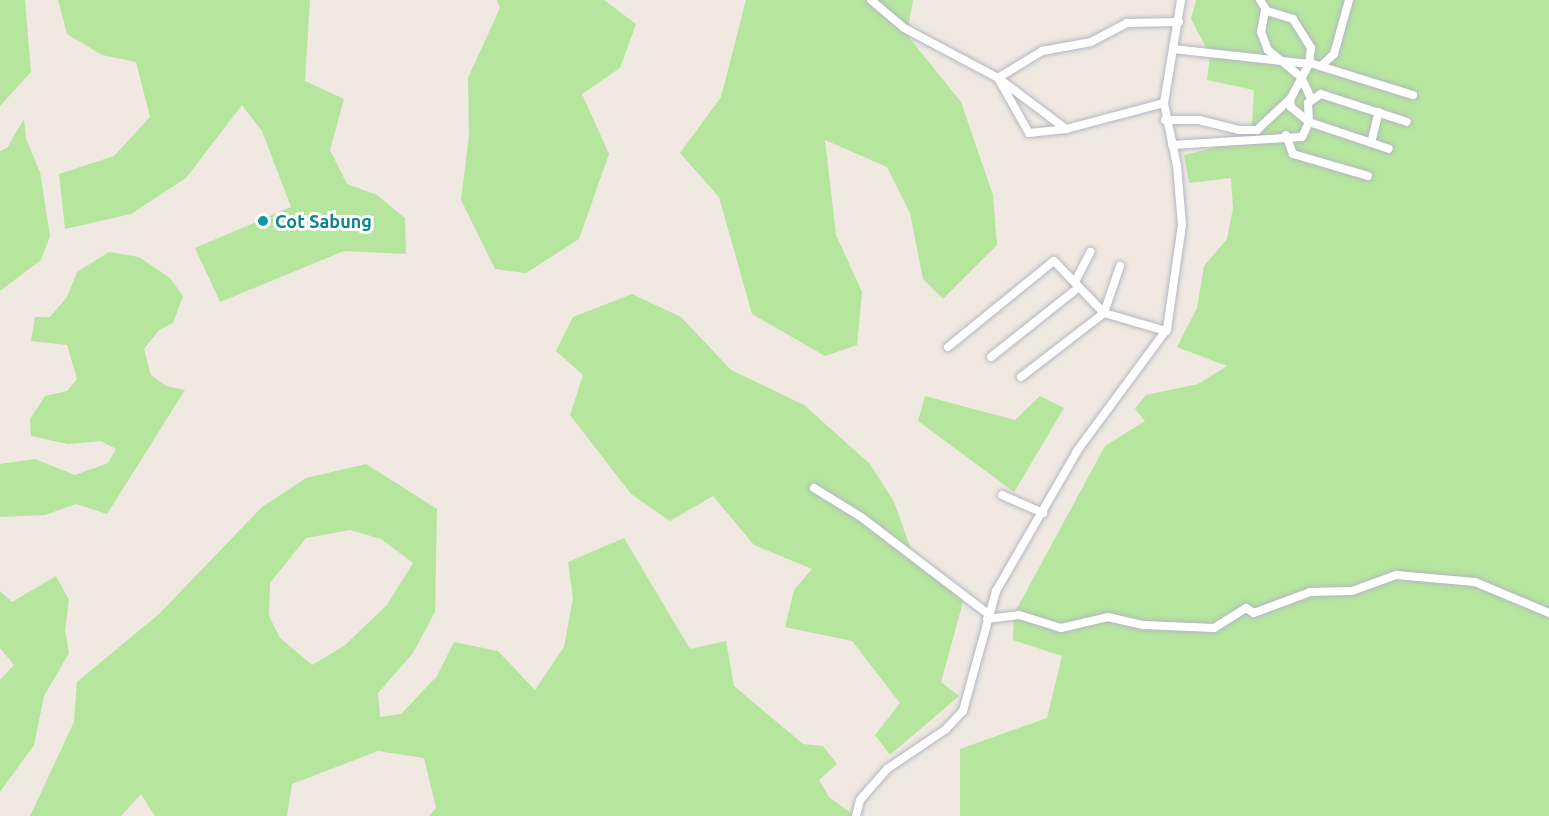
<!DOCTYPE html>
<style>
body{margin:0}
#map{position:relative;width:1549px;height:816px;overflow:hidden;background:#efe9e1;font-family:Ubuntu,sans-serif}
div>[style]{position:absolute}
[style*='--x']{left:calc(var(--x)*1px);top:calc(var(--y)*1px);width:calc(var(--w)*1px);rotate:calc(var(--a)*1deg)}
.green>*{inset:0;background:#b6e59e}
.roads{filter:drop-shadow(0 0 2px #b4b7c1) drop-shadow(0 0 2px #b4b7c1)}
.minor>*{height:8px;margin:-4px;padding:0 4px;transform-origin:4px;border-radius:4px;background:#fff}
.dots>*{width:16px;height:16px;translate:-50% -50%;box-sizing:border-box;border:3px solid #fff;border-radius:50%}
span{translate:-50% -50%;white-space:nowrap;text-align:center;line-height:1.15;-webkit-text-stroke:6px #fff;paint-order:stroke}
.culture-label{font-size:18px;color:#0d838f;font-weight:700}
.left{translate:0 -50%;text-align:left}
</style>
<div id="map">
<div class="green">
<i style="clip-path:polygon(0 0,25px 0,31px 72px,0 106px)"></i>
<i style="clip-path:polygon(58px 0,310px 0,305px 81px,344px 99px,330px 150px,347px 184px,377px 195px,405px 218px,406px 254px,344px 251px,220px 302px,195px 248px,291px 207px,262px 131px,242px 105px,186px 178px,131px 214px,65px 229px,59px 174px,114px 156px,150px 117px,136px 62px,102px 55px,67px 34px)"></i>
<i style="clip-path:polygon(497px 0,604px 0,636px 24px,620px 68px,582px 94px,609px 154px,579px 239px,526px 273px,495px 269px,461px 200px,469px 136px,468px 78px,500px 8px)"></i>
<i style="clip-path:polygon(746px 0,913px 0,907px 35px,961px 102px,993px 195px,997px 245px,943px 299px,923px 279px,910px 213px,887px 167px,825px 140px,836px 235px,862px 292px,857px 345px,825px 356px,752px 314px,719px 197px,680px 153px,721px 97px)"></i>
<i style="clip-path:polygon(1196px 0,1549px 0,1549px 816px,960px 816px,960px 749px,1047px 718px,1062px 656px,1013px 640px,1014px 614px,1105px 446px,1145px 421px,1135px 409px,1146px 395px,1198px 384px,1227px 366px,1177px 347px,1197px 308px,1204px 266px,1227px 239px,1233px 208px,1231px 178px,1189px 183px,1184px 155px,1251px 139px,1254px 90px,1207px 80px,1210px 55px,1191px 19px)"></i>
<i style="clip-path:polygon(24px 119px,26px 139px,40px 172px,50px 236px,41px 260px,0 291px,0 151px,7px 148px)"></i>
<i style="clip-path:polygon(109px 252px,139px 257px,170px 278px,183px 296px,173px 323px,159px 330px,144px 349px,151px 375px,166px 386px,185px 390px,107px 514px,76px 504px,45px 515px,0 517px,0 464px,35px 459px,75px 475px,108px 463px,116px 449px,101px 441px,68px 444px,31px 436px,30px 419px,45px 396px,67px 391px,77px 379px,67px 345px,31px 341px,35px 317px,50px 317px,67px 297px,77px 272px)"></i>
<i style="clip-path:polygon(632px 294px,681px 317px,731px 370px,804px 405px,870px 464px,894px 502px,912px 552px,963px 602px,941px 682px,959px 696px,890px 755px,875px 735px,900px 703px,852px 641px,785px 627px,794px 590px,812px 569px,754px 545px,713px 496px,670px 521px,631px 494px,570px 415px,583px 375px,556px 351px,573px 317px)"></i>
<i style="clip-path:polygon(925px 396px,1015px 420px,1040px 396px,1064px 408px,1014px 492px,918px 421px)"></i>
<i style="clip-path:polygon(evenodd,366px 464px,437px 509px,435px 612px,413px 653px,378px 693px,380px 717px,401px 714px,437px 676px,454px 642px,498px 651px,535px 690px,564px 647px,573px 598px,568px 562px,624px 538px,690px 649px,726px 641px,734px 686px,803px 744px,823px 746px,837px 764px,819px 780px,829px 797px,855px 816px,429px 816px,436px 808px,424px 758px,378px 751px,292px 784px,287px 816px,155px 816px,141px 794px,121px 816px,30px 816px,74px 722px,77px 682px,159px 614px,262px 507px,306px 478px,366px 464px,350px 530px,381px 539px,413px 563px,387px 605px,344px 646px,312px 665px,280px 638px,269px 616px,270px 583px,306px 538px,350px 530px)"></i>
<i style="clip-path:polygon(56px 576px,69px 600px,65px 630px,69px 653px,44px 696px,34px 745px,0 792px,0 680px,14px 665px,0 648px,0 591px,12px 602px)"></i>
</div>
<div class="roads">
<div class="minor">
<i style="--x:871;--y:0;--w:43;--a:40.3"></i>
<i style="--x:904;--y:28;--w:106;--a:28"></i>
<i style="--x:998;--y:78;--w:63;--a:60.6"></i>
<i style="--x:1029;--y:133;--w:37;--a:-6"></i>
<i style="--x:1066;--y:129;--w:101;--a:-14.9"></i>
<i style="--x:1260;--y:0;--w:13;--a:58"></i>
<i style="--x:1267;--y:11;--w:27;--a:17"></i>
<i style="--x:1293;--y:19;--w:34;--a:58"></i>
<i style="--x:1311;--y:48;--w:16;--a:97"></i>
<i style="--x:1309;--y:64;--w:40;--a:118"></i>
<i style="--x:1290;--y:99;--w:8;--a:83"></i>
<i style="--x:1291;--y:107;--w:23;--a:40"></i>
<i style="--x:1309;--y:122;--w:84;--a:18.6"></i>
<i style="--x:1265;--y:10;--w:22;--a:100"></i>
<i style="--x:1261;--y:32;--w:19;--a:69"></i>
<i style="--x:1268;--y:50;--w:43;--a:39.3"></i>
<i style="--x:1301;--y:77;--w:23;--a:65"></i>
<i style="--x:1173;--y:49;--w:137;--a:6.3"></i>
<i style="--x:1310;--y:63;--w:108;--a:17.3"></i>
<i style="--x:1321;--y:66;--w:18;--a:-43"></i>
<i style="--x:1334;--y:54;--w:56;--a:-74.5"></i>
<i style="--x:998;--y:78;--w:52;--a:-31.5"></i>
<i style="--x:1042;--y:51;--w:50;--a:-10.4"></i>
<i style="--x:1091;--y:42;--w:41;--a:-27.8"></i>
<i style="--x:1127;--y:23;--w:52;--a:-1.1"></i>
<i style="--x:998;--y:78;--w:85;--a:36.9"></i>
<i style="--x:1165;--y:120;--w:34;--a:0"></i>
<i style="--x:1199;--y:120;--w:41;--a:14"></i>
<i style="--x:1239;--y:130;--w:18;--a:0"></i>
<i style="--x:1257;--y:130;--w:45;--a:-43.2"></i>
<i style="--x:1286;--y:135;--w:20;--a:70"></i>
<i style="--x:1293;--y:154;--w:78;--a:16.3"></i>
<i style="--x:1371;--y:143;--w:32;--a:-76"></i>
<i style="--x:1172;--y:145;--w:130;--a:-3.5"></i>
<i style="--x:1302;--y:137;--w:17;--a:-65"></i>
<i style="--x:1309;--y:122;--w:19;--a:-93"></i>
<i style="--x:1308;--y:103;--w:16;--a:-35"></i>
<i style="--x:1321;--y:94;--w:90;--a:18"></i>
<i style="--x:1075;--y:282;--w:34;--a:-63"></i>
<i style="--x:948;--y:347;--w:136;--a:-39.1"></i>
<i style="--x:1054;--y:261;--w:72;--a:46.1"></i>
<i style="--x:1104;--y:313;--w:50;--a:-71.2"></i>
<i style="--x:991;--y:357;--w:112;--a:-38.5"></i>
<i style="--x:1021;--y:377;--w:105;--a:-37.6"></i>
<i style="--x:1104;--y:313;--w:65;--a:16.2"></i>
<i style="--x:814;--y:488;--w:55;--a:31.7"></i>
<i style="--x:861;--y:517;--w:158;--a:37.3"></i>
<i style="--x:1002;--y:495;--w:45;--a:23.7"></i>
<i style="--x:987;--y:619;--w:32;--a:-7"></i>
<i style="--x:1019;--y:615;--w:44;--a:17.2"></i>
<i style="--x:1061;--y:628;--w:48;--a:-13.2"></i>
<i style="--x:1108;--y:617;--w:36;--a:13"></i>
<i style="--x:1143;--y:625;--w:71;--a:2.4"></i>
<i style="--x:1214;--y:628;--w:38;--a:-32"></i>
<i style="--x:1246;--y:608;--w:9;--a:32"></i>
<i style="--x:1254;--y:613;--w:60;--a:-20.6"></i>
<i style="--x:1310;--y:592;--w:42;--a:-1.4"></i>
<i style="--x:1352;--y:591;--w:47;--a:-20"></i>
<i style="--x:1396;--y:575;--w:79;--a:5.1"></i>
<i style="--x:1475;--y:582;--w:80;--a:22.7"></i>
<i style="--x:856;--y:816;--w:16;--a:-76"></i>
<i style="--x:860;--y:800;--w:41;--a:-48.9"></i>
<i style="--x:887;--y:769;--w:71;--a:-34.1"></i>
<i style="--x:946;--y:729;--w:25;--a:-47"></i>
<i style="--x:963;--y:711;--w:124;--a:-74.6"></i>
<i style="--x:996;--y:591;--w:162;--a:-59.9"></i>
<i style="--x:1077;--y:451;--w:152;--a:-53.6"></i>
<i style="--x:1167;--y:329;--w:105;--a:-81.8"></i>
<i style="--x:1182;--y:225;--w:59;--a:-94.8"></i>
<i style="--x:1177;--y:166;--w:64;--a:-101.7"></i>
<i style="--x:1164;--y:103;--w:104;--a:-80.6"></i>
</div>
</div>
<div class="dots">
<i style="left:263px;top:221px;background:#0f9aa8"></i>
</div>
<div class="culture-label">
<span class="left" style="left:275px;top:221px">Cot Sabung</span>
</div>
</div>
